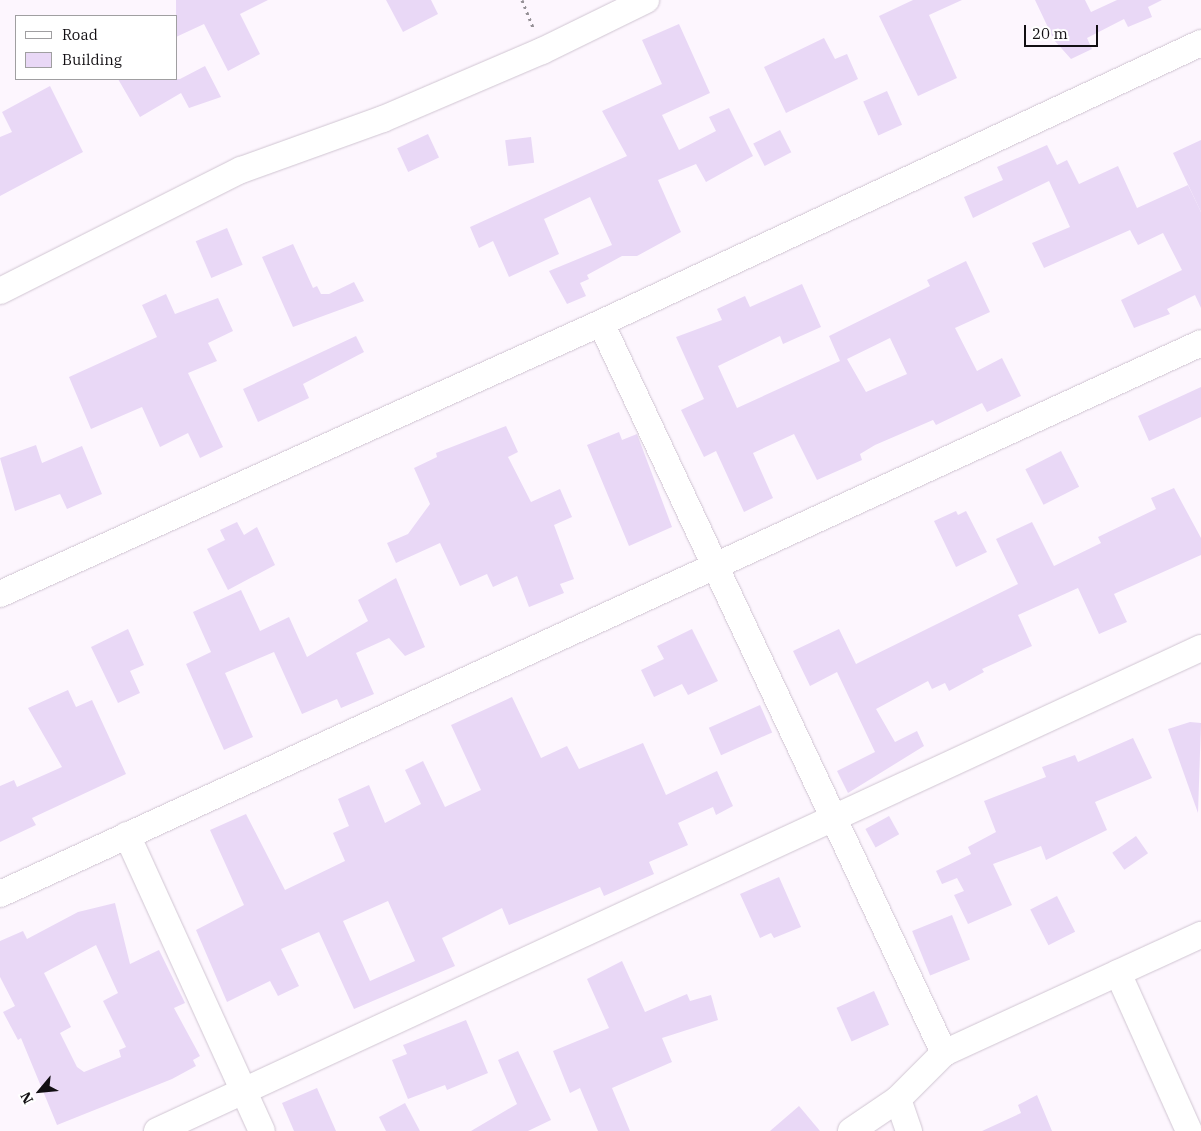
<!DOCTYPE html>
<style>
body{margin:0}
#map{position:relative;width:1201px;height:1131px;overflow:hidden;background:#fdf6fe;font-family:"IBM Plex Serif",serif}
div>[style]{position:absolute}
[style*='--x']{left:calc(var(--x)*1px);top:calc(var(--y)*1px);width:calc(var(--w)*1px);rotate:calc(var(--a)*1deg)}
.building>*{inset:0;background:#e9d8f6;transform-origin:0 0}
.path>*{height:3px;margin-top:-1.5px;transform-origin:0;background:repeating-linear-gradient(90deg,#959096 0 2.5px,transparent 0 6.5px)}
.roads{filter:drop-shadow(0 0 1px #d0c5d2) drop-shadow(0 0 1px #d0c5d2)}
.minor>*{height:26px;margin:-13px;padding:0 13px;transform-origin:13px;border-radius:13px;background:#fff}
span{translate:-50% -50%;white-space:nowrap;text-align:center;line-height:1.15;-webkit-text-stroke:5px #fff;paint-order:stroke}
.legend{position:absolute;left:15px;top:15px;width:162px;height:65px;box-sizing:border-box;background:#fff;border:1px solid #a09fa1;margin:0;padding:6px 9px;list-style:none;font-size:15px;color:#120f13}
.legend li{display:flex;align-items:center;gap:10px;height:25px}
.legend b{width:25px;border:1px solid #a09fa1}
.north{position:absolute;left:15px;top:1066px;width:50px;height:50px;-webkit-text-stroke:4px #fff;paint-order:stroke;rotate:242deg;font-size:14px;font-weight:700;line-height:20px;text-align:center;color:#120f13}
.north::after{content:'';display:block;margin:auto;width:18px;height:22px;background:#120f13;clip-path:polygon(50% 0,100% 100%,50% 72%,0 100%)}
.scale{position:absolute;left:1024px;top:25px;width:74px;height:22px;box-sizing:border-box;border:2px solid #120f13;border-top:0;padding-left:6px;font-size:15px;line-height:18px;white-space:nowrap;color:#120f13;-webkit-text-stroke:4px #fff;paint-order:stroke}
</style>
<div id="map">
<div class="building">
<i style="clip-path:polygon(176px 0,268px 0,240px 14px,260px 54px,228px 71px,204px 24px,176px 37px)"></i>
<i style="clip-path:polygon(386px 0,431px 0,438px 14px,403px 32px)"></i>
<i style="clip-path:polygon(913px 0,962px 0,929px 15px,957px 78px,918px 96px,879px 16px)"></i>
<i style="clip-path:polygon(1035px 0,1085px 0,1091px 12px,1117px 0,1162px 0,1148px 7px,1152px 17px,1128px 27px,1124px 19px,1087px 38px,1092px 49px,1071px 59px,1054px 40px)"></i>
<i style="clip-path:polygon(679px 24px,710px 93px,662px 115px,679px 150px,716px 131px,709px 117px,729px 108px,753px 156px,706px 182px,696px 164px,658px 180px,681px 232px,637px 256px,622px 256px,587px 275px,589px 279px,580px 283px,586px 296px,567px 304px,549px 271px,612px 245px,590px 197px,544px 219px,559px 254px,509px 277px,493px 241px,479px 248px,470px 227px,627px 156px,602px 111px,662px 84px,642px 40px)"></i>
<i style="clip-path:polygon(824px 38px,835px 59px,847px 54px,858px 79px,786px 113px,764px 67px)"></i>
<i style="clip-path:polygon(205px 66px,221px 97px,189px 108px,181px 93px,140px 117px,118px 79px,180px 79px)"></i>
<i style="clip-path:polygon(50px 86px,83px 152px,0 196px,0 137px,12px 132px,2px 112px)"></i>
<i style="left:887px;top:91px;width:37px;height:26px;rotate:66deg"></i>
<i style="left:780px;top:130px;width:25px;height:30px;rotate:63deg"></i>
<i style="left:428px;top:134px;width:26px;height:34px;rotate:65deg"></i>
<i style="left:531px;top:137px;width:26px;height:26px;rotate:83deg"></i>
<i style="clip-path:polygon(1201px 140px,1201px 212px,1173px 153px)"></i>
<i style="clip-path:polygon(1047px 145px,1057px 165px,1067px 160px,1079px 184px,1118px 166px,1137px 208px,1188px 185px,1201px 212px,1201px 308px,1195px 295px,1167px 309px,1170px 314px,1134px 328px,1121px 300px,1182px 270px,1163px 233px,1138px 245px,1130px 230px,1044px 268px,1032px 243px,1070px 227px,1049px 181px,973px 218px,964px 197px,1003px 180px,997px 167px)"></i>
<i style="left:227px;top:228px;width:40px;height:34px;rotate:67deg"></i>
<i style="clip-path:polygon(293px 244px,313px 288px,317px 286px,321px 294px,329px 294px,354px 282px,364px 301px,293px 327px,262px 257px)"></i>
<i style="clip-path:polygon(evenodd,966px 261px,990px 312px,955px 328px,977px 371px,1002px 358px,1021px 396px,987px 412px,982px 403px,936px 425px,933px 420px,875px 445px,860px 454px,862px 460px,817px 480px,794px 434px,753px 453px,773px 498px,744px 512px,716px 451px,704px 457px,681px 410px,704px 399px,676px 337px,722px 320px,717px 309px,745px 296px,750px 307px,802px 284px,821px 327px,783px 344px,780px 336px,718px 366px,737px 408px,840px 361px,829px 336px,930px 286px,927px 280px,966px 261px,890px 338px,907px 374px,866px 392px,847px 359px,890px 338px)"></i>
<i style="clip-path:polygon(166px 294px,175px 314px,218px 298px,233px 331px,208px 343px,217px 361px,188px 373px,223px 447px,200px 458px,188px 433px,160px 447px,142px 407px,91px 429px,69px 377px,157px 337px,142px 305px)"></i>
<i style="clip-path:polygon(356px 336px,364px 352px,303px 384px,309px 398px,258px 422px,243px 389px)"></i>
<i style="clip-path:polygon(1201px 387px,1201px 417px,1149px 441px,1138px 416px)"></i>
<i style="clip-path:polygon(506px 426px,518px 452px,508px 457px,531px 502px,560px 489px,572px 517px,554px 525px,574px 579px,560px 584px,564px 593px,529px 607px,517px 576px,493px 587px,487px 574px,460px 586px,440px 543px,396px 563px,387px 543px,408px 534px,430px 504px,414px 468px,437px 457px,436px 453px)"></i>
<i style="clip-path:polygon(619px 432px,622px 440px,637px 434px,672px 527px,629px 546px,587px 445px)"></i>
<i style="clip-path:polygon(36px 445px,42px 463px,82px 446px,102px 494px,67px 509px,60px 494px,15px 511px,0 458px)"></i>
<i style="left:1061px;top:451px;width:40px;height:40px;rotate:63deg"></i>
<i style="clip-path:polygon(1174px 488px,1201px 538px,1201px 555px,1114px 594px,1127px 622px,1099px 634px,1078px 588px,1018px 615px,1032px 646px,982px 669px,984px 672px,949px 691px,945px 683px,932px 689px,928px 681px,876px 709px,895px 742px,917px 731px,924px 746px,848px 793px,837px 771px,875px 752px,837px 672px,810px 686px,793px 651px,839px 629px,856px 664px,1018px 584px,996px 539px,1032px 522px,1054px 566px,1101px 543px,1098px 537px,1156px 509px,1151px 498px)"></i>
<i style="clip-path:polygon(956px 511px,958px 515px,966px 511px,987px 552px,956px 567px,934px 521px)"></i>
<i style="clip-path:polygon(237px 522px,244px 535px,257px 527px,275px 565px,228px 590px,207px 549px,225px 540px,220px 530px)"></i>
<i style="clip-path:polygon(396px 578px,425px 647px,405px 656px,389px 638px,356px 653px,374px 694px,341px 708px,337px 699px,302px 714px,274px 652px,225px 673px,253px 737px,224px 750px,186px 664px,211px 652px,193px 612px,241px 590px,260px 631px,289px 617px,307px 657px,368px 621px,358px 600px)"></i>
<i style="clip-path:polygon(128px 629px,144px 665px,130px 671px,140px 693px,118px 703px,91px 647px)"></i>
<i style="clip-path:polygon(692px 629px,718px 681px,688px 695px,682px 684px,654px 697px,641px 670px,664px 659px,657px 646px)"></i>
<i style="clip-path:polygon(68px 690px,76px 707px,92px 700px,126px 774px,32px 818px,36px 825px,0 842px,0 786px,14px 780px,17px 787px,62px 767px,28px 708px)"></i>
<i style="clip-path:polygon(evenodd,512px 697px,541px 758px,567px 746px,579px 769px,643px 743px,666px 795px,717px 771px,733px 806px,716px 815px,713px 807px,678px 823px,688px 845px,649px 862px,654px 874px,604px 896px,600px 887px,509px 925px,502px 908px,442px 938px,455px 966px,354px 1009px,319px 932px,281px 949px,299px 986px,278px 996px,270px 981px,227px 1002px,196px 930px,244px 905px,210px 830px,246px 814px,285px 890px,345px 861px,333px 833px,349px 826px,338px 799px,369px 785px,385px 823px,421px 804px,405px 770px,423px 761px,445px 807px,481px 790px,451px 725px,512px 697px,388px 901px,415px 961px,370px 981px,343px 921px,388px 901px)"></i>
<i style="left:760px;top:705px;width:30px;height:56px;rotate:66deg"></i>
<i style="clip-path:polygon(1190px 722px,1201px 723px,1198px 813px,1168px 729px)"></i>
<i style="clip-path:polygon(1133px 738px,1152px 778px,1095px 802px,1107px 830px,1046px 860px,1041px 846px,993px 864px,1012px 905px,968px 924px,954px 895px,964px 891px,957px 878px,942px 884px,936px 871px,971px 854px,968px 847px,996px 832px,984px 801px,1046px 777px,1042px 767px,1075px 755px,1078px 762px)"></i>
<i style="left:889px;top:816px;width:21px;height:27px;rotate:61deg"></i>
<i style="left:1136px;top:836px;width:21px;height:29px;rotate:55deg"></i>
<i style="clip-path:polygon(779px 877px,801px 927px,774px 938px,771px 933px,760px 938px,740px 894px)"></i>
<i style="left:1057px;top:896px;width:40px;height:30px;rotate:63deg"></i>
<i style="clip-path:polygon(evenodd,115px 903px,130px 964px,159px 950px,185px 1003px,174px 1008px,200px 1056px,193px 1060px,196px 1066px,172px 1079px,57px 1125px,21px 1038px,18px 1040px,3px 1012px,15px 1006px,0 977px,0 941px,23px 931px,27px 939px,78px 912px,115px 903px,96px 945px,118px 993px,103px 1001px,126px 1047px,119px 1050px,121px 1057px,84px 1072px,77px 1067px,60px 1033px,71px 1027px,44px 973px,96px 945px)"></i>
<i style="left:952px;top:915px;width:48px;height:43px;rotate:68deg"></i>
<i style="clip-path:polygon(622px 961px,645px 1012px,687px 994px,690px 1001px,711px 995px,718px 1020px,662px 1038px,672px 1062px,612px 1088px,630px 1131px,598px 1131px,580px 1088px,570px 1093px,553px 1051px,609px 1028px,587px 979px)"></i>
<i style="left:874px;top:991px;width:37px;height:41px;rotate:66deg"></i>
<i style="clip-path:polygon(466px 1020px,488px 1073px,447px 1090px,445px 1085px,408px 1099px,392px 1060px,407px 1054px,403px 1045px)"></i>
<i style="clip-path:polygon(518px 1051px,551px 1120px,528px 1131px,471px 1131px,517px 1104px,498px 1060px)"></i>
<i style="clip-path:polygon(317px 1088px,336px 1131px,294px 1131px,282px 1103px)"></i>
<i style="clip-path:polygon(1037px 1095px,1052px 1131px,982px 1131px,1021px 1113px,1018px 1105px)"></i>
<i style="clip-path:polygon(405px 1103px,420px 1131px,386px 1131px,379px 1117px)"></i>
<i style="clip-path:polygon(799px 1106px,820px 1131px,770px 1131px)"></i>
</div>
<div class="path">
<i style="--x:522;--y:0;--w:29;--a:68"></i>
</div>
<div class="roads">
<div class="minor">
<i style="--x:0;--y:291;--w:270;--a:-26.7"></i>
<i style="--x:241;--y:170;--w:151;--a:-19.8"></i>
<i style="--x:383;--y:119;--w:173;--a:-23.2"></i>
<i style="--x:542;--y:51;--w:116;--a:-26.1"></i>
<i style="--x:601;--y:323;--w:807;--a:64.83"></i>
<i style="--x:0;--y:594;--w:659;--a:-24.27"></i>
<i style="--x:601;--y:323;--w:662;--a:-25.02"></i>
<i style="--x:127;--y:835;--w:325;--a:65.5"></i>
<i style="--x:0;--y:894;--w:1321;--a:-24.64"></i>
<i style="--x:1118;--y:973;--w:173;--a:65.8"></i>
<i style="--x:898;--y:1099;--w:34;--a:71"></i>
<i style="--x:157;--y:1131;--w:1150;--a:-24.83"></i>
<i style="--x:851;--y:1131;--w:57;--a:-34.2"></i>
<i style="--x:898;--y:1099;--w:65;--a:-45"></i>
<i style="--x:944;--y:1053;--w:283;--a:-24.7"></i>
</div>
</div>
<ul class="legend">
<li><b style="height:6px;background:#fff"></b>Road</li>
<li><b style="height:14px;background:#e9d8f6"></b>Building</li>
</ul>
<div class="north">N</div>
<div class="scale">20 m</div>
</div>
